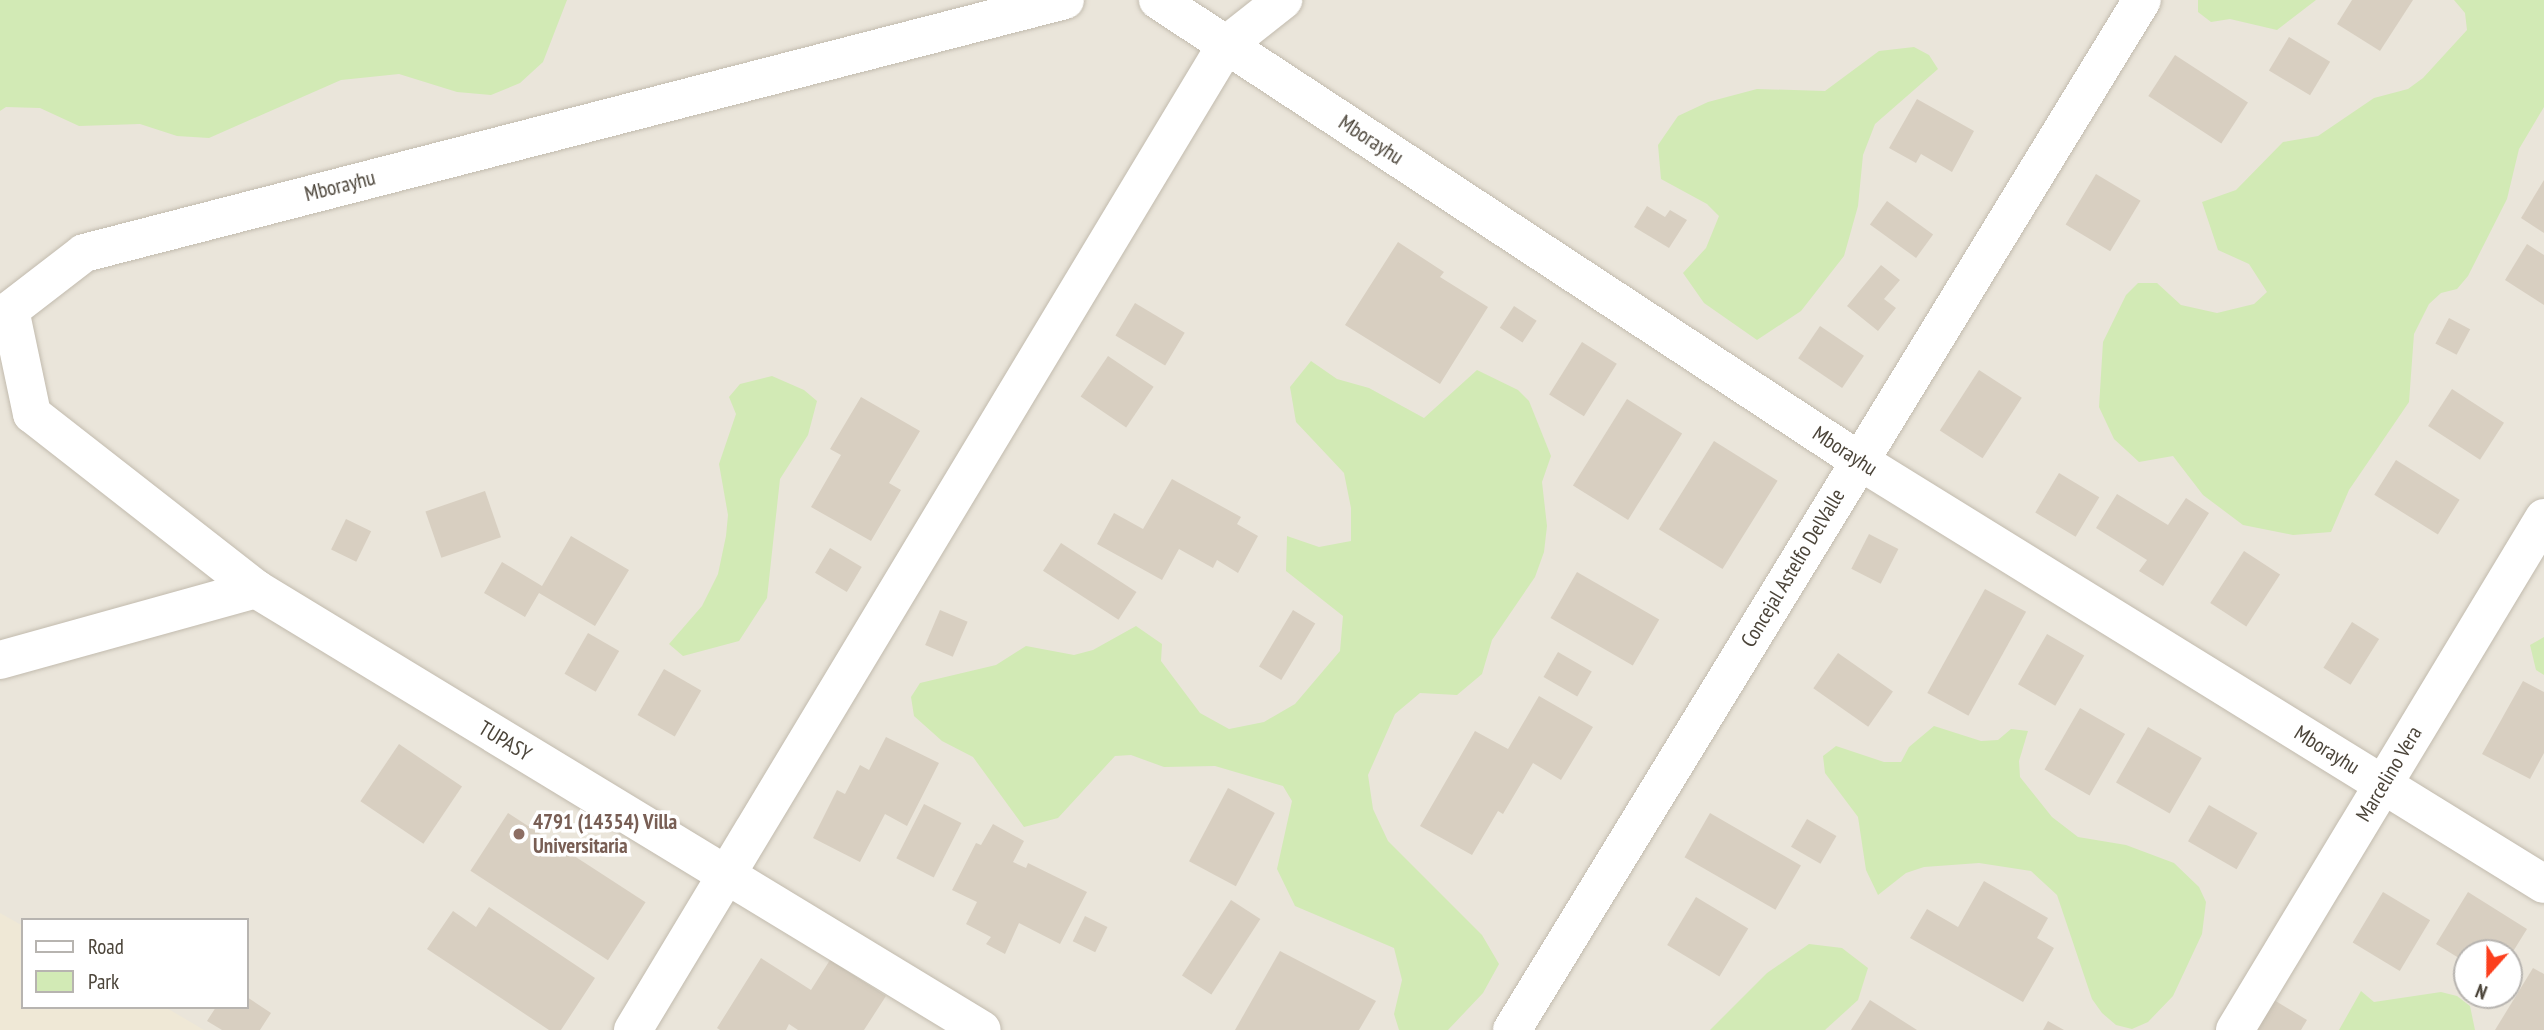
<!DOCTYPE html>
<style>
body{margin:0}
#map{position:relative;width:2544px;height:1030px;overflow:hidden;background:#f6f3ec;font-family:"PT Sans Narrow",sans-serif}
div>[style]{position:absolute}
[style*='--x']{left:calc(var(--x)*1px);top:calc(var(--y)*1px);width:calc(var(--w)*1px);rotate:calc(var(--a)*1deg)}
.residential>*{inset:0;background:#eae5da}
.education>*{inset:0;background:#efe8d6}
.green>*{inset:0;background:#d2eab5}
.building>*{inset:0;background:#d8cfc1;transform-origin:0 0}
.roads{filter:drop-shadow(0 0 2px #c2bbae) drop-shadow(0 0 2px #c2bbae)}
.minor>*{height:38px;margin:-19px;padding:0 19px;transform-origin:19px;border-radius:19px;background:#fff}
.dots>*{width:19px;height:19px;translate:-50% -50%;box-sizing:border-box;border:4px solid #fff;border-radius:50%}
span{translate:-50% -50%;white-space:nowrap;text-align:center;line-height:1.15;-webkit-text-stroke:7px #fff;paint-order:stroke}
.street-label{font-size:21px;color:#4b4439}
.education-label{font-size:21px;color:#785e54;font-weight:700}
.left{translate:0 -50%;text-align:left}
.legend{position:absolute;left:21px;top:918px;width:228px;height:91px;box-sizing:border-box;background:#fff;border:2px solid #b7b4b0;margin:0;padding:9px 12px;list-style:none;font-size:21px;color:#4b4439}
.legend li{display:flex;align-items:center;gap:14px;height:35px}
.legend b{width:35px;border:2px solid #b7b4b0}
.north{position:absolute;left:2453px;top:939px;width:70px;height:70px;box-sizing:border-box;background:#fff;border:2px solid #b7b4b0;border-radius:50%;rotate:201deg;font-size:19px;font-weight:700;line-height:28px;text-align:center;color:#4b4439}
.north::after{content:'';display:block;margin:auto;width:24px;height:32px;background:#fc3f1d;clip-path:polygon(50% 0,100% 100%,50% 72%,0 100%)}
</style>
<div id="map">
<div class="residential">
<i style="clip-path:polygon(evenodd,0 0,2544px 0,2544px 1030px,0 1030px,0 0,23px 920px,247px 920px,247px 1007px,23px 1007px,23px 920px,0 0,2467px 953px,2509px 953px,2509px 995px,2467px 995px,2467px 953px)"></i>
</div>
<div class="education">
<i style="clip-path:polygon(0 913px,23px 926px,23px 1007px,165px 1007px,204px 1030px,0 1030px)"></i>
</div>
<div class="green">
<i style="clip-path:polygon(0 0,567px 0,543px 62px,520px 83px,491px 95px,457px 92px,399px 74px,341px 80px,209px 138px,177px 136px,140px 124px,79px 126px,40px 108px,6px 107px,0 111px)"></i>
<i style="clip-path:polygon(2198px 0,2316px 0,2277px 30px,2230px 19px,2211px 22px,2198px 12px)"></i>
<i style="clip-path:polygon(2454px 0,2544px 0,2544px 107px,2519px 149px,2507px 199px,2468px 276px,2457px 289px,2441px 293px,2429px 304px,2414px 334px,2409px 402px,2349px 490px,2331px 532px,2293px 535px,2243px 525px,2203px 495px,2173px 456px,2139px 462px,2114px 439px,2099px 407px,2103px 342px,2126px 295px,2138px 283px,2157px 283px,2181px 305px,2217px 313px,2254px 304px,2267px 292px,2249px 264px,2218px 250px,2202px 202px,2236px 190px,2283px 142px,2318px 136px,2374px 98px,2408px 89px,2423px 78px,2467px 30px,2465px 13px)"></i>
<i style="clip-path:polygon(1914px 47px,1929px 55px,1938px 69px,1875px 124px,1863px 155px,1858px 206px,1844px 256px,1801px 311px,1757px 340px,1704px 303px,1683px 273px,1706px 248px,1719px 216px,1707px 204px,1661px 179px,1658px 145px,1678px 116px,1708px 102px,1757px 89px,1825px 91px,1879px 51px)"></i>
<i style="clip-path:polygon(1311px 361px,1337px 379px,1369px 388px,1424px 418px,1477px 370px,1518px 390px,1529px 401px,1551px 456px,1542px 482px,1547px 526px,1544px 552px,1535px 577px,1492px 640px,1482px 674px,1457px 695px,1420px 693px,1395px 714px,1368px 775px,1373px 809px,1388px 841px,1482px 935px,1499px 964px,1483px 993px,1448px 1030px,1399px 1030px,1394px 1014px,1402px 980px,1394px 948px,1295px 906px,1277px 869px,1292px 801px,1283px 786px,1215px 766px,1164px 767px,1131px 755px,1115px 756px,1058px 818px,1024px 827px,973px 757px,942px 741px,914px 716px,911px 697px,920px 683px,996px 665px,1026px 646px,1074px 655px,1093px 650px,1136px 626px,1162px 644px,1161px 661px,1200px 713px,1229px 729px,1264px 722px,1295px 704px,1340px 651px,1343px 616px,1286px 571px,1287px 536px,1319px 547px,1351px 541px,1351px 508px,1344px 473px,1296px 422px,1290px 387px)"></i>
<i style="clip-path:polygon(772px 376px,804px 390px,817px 401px,808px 435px,780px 479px,767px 598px,739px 641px,683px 656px,669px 644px,702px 606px,718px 574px,726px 536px,728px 515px,719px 464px,736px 414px,729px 397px,740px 384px)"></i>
<i style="clip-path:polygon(2544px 637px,2544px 675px,2536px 670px,2530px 645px)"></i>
<i style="clip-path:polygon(1934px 726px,1981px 741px,1998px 740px,2011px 729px,2028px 731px,2019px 761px,2020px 777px,2052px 817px,2078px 837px,2126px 845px,2174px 863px,2199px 887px,2206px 902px,2202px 934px,2173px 996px,2148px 1022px,2132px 1029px,2116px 1025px,2102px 1013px,2092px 999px,2057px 895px,2031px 871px,1979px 863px,1924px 867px,1906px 873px,1878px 895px,1866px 870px,1858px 817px,1825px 773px,1823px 756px,1836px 746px,1884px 762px,1901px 762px,1909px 747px)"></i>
<i style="clip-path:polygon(1809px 944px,1842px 948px,1868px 968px,1858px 1000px,1825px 1030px,1710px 1030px,1767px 973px)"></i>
<i style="clip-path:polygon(2361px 991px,2374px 1002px,2441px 992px,2457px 996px,2470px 1006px,2475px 1030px,2339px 1030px)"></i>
</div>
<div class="building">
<i style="clip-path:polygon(2352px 0,2413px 0,2380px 51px,2337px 24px)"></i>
<i style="left:2289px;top:37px;width:48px;height:39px;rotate:31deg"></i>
<i style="left:2175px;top:55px;width:87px;height:49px;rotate:33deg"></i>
<i style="clip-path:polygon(1917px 99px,1974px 131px,1952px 172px,1921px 154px,1916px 163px,1889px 148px)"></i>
<i style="left:2096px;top:174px;width:52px;height:59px;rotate:31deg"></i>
<i style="clip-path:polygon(2544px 180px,2544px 233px,2521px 218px)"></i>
<i style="left:1887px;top:201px;width:57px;height:29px;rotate:36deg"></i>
<i style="clip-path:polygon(1647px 206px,1665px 217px,1670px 210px,1687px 220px,1669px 248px,1634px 227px)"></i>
<i style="clip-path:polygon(1398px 242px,1444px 272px,1440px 277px,1488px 307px,1440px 384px,1345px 325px)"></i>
<i style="clip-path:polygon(2527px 244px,2544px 255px,2544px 305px,2505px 280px)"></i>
<i style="clip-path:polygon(1881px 265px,1900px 280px,1884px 299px,1896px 308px,1878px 331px,1847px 306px)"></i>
<i style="left:1135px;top:303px;width:58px;height:38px;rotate:31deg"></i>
<i style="left:1514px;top:306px;width:27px;height:26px;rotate:33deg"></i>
<i style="left:2449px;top:318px;width:24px;height:29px;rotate:28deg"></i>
<i style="left:1820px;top:326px;width:53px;height:39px;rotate:34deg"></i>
<i style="left:1582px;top:342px;width:41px;height:62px;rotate:32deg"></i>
<i style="left:1108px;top:356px;width:55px;height:49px;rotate:34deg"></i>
<i style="left:1979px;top:370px;width:51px;height:72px;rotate:33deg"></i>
<i style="left:2452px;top:389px;width:62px;height:44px;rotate:33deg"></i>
<i style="clip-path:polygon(861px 397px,920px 431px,889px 483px,901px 490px,871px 541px,811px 507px,841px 455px,830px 449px)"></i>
<i style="left:1627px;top:399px;width:65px;height:102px;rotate:32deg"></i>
<i style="left:1714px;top:441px;width:75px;height:104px;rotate:32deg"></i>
<i style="left:2396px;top:460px;width:75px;height:41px;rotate:32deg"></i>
<i style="left:2059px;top:473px;width:47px;height:46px;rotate:31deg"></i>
<i style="clip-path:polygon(1172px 479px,1241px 517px,1237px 524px,1258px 536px,1238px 573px,1217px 560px,1213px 568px,1179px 549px,1162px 580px,1097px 544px,1114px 513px,1143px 529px)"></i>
<i style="left:485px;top:491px;width:49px;height:63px;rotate:71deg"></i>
<i style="clip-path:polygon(2117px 494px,2168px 525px,2186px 498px,2209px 513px,2163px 586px,2139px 571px,2147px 560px,2096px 528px)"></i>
<i style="left:346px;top:519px;width:28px;height:34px;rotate:26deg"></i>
<i style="left:1869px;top:534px;width:33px;height:39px;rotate:27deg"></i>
<i style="clip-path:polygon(571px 536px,629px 570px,595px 626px,539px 593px,525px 617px,484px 593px,502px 562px,542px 586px)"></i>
<i style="left:1061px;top:543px;width:90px;height:33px;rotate:33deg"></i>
<i style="left:830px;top:548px;width:37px;height:29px;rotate:31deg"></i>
<i style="left:2244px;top:551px;width:43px;height:62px;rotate:33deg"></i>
<i style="left:1577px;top:572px;width:95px;height:53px;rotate:30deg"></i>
<i style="left:1985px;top:589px;width:47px;height:119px;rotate:29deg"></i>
<i style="left:940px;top:610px;width:30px;height:38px;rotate:23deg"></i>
<i style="left:1293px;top:610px;width:26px;height:66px;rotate:31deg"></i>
<i style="left:2352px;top:622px;width:32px;height:54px;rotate:32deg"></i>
<i style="left:588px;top:633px;width:36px;height:47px;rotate:30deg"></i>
<i style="left:2047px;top:634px;width:43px;height:58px;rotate:30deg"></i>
<i style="left:1558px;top:652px;width:39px;height:29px;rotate:30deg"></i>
<i style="left:1838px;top:653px;width:67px;height:43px;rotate:35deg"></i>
<i style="left:664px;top:669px;width:43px;height:53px;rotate:30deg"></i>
<i style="clip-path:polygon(2523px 681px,2544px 692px,2544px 753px,2530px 779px,2482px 754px)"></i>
<i style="clip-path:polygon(1539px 696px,1593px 727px,1561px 780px,1533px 763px,1503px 814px,1498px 811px,1472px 855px,1420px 826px,1475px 731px,1508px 749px)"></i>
<i style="left:2080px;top:708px;width:52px;height:71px;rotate:30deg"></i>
<i style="left:2148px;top:727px;width:62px;height:64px;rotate:30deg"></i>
<i style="clip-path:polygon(886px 737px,939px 763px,907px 826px,885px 814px,860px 862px,813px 838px,837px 790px,845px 794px,860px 765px,869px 770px)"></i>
<i style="left:399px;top:744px;width:76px;height:69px;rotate:34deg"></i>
<i style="left:1228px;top:788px;width:53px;height:83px;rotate:28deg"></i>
<i style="left:924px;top:804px;width:42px;height:61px;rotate:27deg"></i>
<i style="left:2209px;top:805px;width:56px;height:42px;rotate:30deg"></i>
<i style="left:508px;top:813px;width:164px;height:69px;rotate:33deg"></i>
<i style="left:1710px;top:813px;width:105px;height:51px;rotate:30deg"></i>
<i style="left:1807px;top:819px;width:34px;height:32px;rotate:30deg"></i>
<i style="clip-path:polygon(993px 824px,1024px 841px,1013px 862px,1026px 868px,1028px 863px,1087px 892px,1060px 944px,1019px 923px,1005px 954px,986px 944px,991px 937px,966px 924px,977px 902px,952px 890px,976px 843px,981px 845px)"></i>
<i style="clip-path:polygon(1984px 881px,2048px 918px,2037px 938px,2054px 948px,2023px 1002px,1910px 938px,1927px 909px,1958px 927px)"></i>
<i style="left:2383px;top:892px;width:55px;height:59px;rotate:31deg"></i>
<i style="clip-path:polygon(2468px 892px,2527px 929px,2509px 958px,2509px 953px,2467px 953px,2467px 963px,2436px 944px)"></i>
<i style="left:1696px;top:897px;width:61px;height:56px;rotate:31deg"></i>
<i style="left:1231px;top:900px;width:35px;height:90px;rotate:33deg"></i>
<i style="clip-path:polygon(489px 907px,595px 978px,561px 1030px,549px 1030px,427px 949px,453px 911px,476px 927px)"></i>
<i style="left:1085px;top:916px;width:25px;height:28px;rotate:26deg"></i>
<i style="clip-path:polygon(1280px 951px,1376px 1001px,1359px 1030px,1235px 1030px)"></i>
<i style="clip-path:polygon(761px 958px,811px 990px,830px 960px,886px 996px,864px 1030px,798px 1030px,789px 1024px,786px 1030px,720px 1030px,717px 1028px)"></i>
<i style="clip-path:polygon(2533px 968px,2544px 974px,2544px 1030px,2495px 1030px)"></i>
<i style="clip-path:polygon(247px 997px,271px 1013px,260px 1030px,222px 1030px,207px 1021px,216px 1007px,247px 1007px)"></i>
<i style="clip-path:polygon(1870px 1000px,1917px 1030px,1851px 1030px)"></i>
<i style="clip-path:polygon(2274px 1000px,2307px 1020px,2301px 1030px,2256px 1030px)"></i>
<i style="clip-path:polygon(2048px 1021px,2064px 1030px,2043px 1030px)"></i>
</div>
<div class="roads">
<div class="minor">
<i style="--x:1158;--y:0;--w:838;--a:33.31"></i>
<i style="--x:1858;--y:460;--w:806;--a:31.72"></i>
<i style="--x:256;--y:589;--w:284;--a:-142"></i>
<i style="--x:32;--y:414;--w:106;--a:-101.9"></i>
<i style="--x:10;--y:310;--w:93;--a:-37.6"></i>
<i style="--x:84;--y:253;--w:1013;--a:-14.46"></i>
<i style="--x:0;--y:660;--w:266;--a:-15.5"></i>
<i style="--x:256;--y:589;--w:849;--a:31.28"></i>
<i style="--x:633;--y:1030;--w:1150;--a:-58.95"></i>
<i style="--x:1226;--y:45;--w:73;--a:-38.3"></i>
<i style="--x:1512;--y:1030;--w:1207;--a:-58.55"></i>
<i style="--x:2235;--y:1030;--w:598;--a:-58.89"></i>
</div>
</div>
<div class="dots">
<i style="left:519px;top:834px;background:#8d6e63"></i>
</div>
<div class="street-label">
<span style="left:1371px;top:140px;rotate:33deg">Mborayhu</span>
<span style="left:340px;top:186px;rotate:-14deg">Mborayhu</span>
<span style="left:1845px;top:451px;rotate:33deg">Mborayhu</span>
<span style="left:1793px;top:568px;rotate:-59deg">Concejal Astelfo DelValle</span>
<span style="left:505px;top:741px;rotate:31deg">TUPASY</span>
<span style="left:2327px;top:750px;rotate:32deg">Mborayhu</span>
<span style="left:2389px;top:774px;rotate:-59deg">Marcelino Vera</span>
</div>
<div class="education-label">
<span class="left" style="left:533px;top:834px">4791 (14354) Villa<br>Universitaria</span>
</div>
<ul class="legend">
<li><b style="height:9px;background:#fff"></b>Road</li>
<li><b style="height:19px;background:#d2eab5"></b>Park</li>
</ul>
<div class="north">N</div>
</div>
